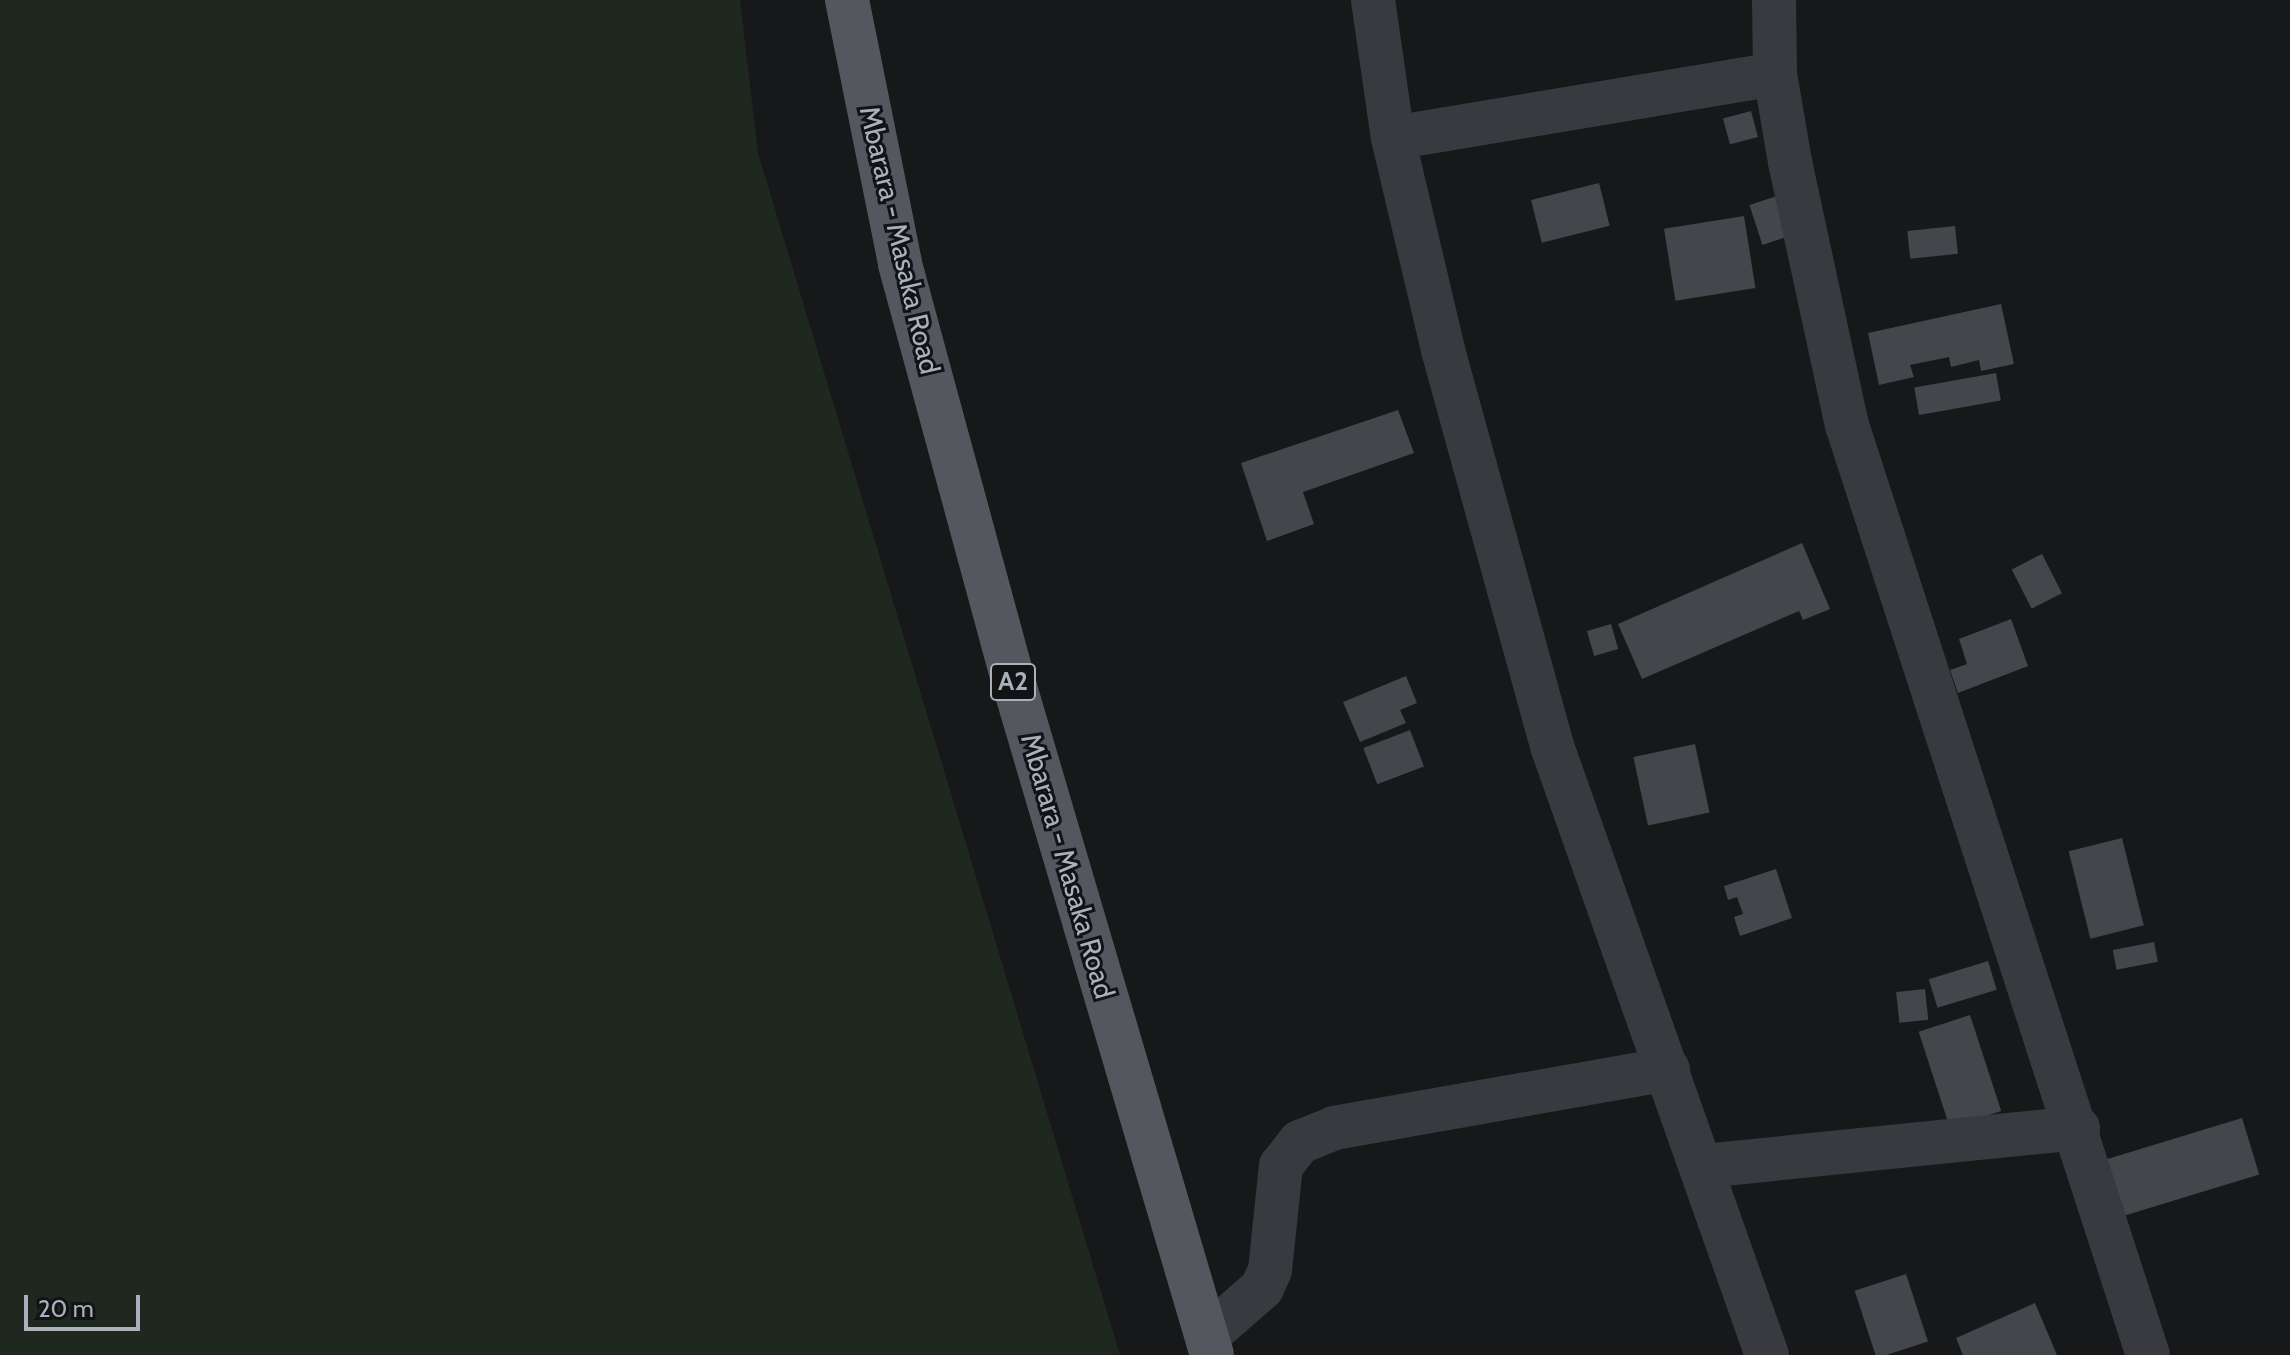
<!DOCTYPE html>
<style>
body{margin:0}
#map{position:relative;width:2290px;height:1355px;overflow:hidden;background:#17181a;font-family:Cabin,sans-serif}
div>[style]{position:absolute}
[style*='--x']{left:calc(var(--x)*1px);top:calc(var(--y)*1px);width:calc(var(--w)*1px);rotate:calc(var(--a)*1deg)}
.green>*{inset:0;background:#1f281f}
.building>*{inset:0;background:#43464a;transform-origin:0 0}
.street>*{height:44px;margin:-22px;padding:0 22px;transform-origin:22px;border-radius:22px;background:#383a3f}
.primary>*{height:44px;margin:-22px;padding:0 22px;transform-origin:22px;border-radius:22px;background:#54585e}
span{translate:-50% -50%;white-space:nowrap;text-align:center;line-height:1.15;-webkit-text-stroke:6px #121315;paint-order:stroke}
.shield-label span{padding:2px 6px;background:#121315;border:2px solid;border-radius:6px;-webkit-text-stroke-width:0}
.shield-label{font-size:26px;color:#a9b1ba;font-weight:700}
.street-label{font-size:28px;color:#a9b1ba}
.scale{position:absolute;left:24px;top:1295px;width:116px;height:36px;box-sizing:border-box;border:4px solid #a9b1ba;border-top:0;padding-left:10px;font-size:24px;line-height:28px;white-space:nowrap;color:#a9b1ba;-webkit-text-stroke:6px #121315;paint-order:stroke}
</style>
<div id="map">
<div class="green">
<i style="clip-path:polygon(0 0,740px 0,758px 153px,1120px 1355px,0 1355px)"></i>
</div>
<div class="building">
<i style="left:1751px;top:111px;width:27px;height:29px;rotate:75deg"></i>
<i style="left:1599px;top:183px;width:44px;height:70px;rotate:76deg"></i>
<i style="left:1777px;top:196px;width:42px;height:29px;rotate:72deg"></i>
<i style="left:1744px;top:216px;width:73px;height:81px;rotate:81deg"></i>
<i style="left:1955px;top:226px;width:28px;height:48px;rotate:84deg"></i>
<i style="clip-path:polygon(2001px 304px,2014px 364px,1981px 371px,1979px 360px,1951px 367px,1949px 357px,1910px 365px,1914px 377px,1879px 385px,1868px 333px)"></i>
<i style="left:1996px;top:373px;width:28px;height:83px;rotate:80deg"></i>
<i style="clip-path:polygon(1398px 410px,1414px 453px,1303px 492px,1314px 524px,1267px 541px,1241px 463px)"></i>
<i style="clip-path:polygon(1802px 543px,1830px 609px,1803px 620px,1799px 611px,1642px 679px,1618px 624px)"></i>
<i style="left:2042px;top:554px;width:44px;height:34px;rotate:63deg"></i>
<i style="clip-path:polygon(2011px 619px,2028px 666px,1958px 693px,1950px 670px,1967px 664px,1959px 639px)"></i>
<i style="left:1611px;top:624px;width:26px;height:25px;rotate:74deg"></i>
<i style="clip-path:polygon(1406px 676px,1417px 703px,1400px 710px,1406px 723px,1360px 742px,1343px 702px)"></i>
<i style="left:1410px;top:730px;width:39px;height:50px;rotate:69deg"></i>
<i style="left:1695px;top:744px;width:70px;height:63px;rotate:78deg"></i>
<i style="left:2122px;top:838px;width:90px;height:55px;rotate:76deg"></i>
<i style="clip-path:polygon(1776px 869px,1792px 918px,1740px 936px,1734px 917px,1743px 914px,1737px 897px,1728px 900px,1724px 886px)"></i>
<i style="left:2154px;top:942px;width:20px;height:42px;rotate:79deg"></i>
<i style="left:1988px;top:961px;width:30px;height:62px;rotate:73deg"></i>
<i style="left:1925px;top:989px;width:31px;height:29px;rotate:84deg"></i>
<i style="left:1970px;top:1015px;width:101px;height:54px;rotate:72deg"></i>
<i style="left:2242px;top:1118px;width:59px;height:144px;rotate:73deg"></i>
<i style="left:1906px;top:1274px;width:71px;height:54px;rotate:72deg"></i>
<i style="clip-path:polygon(2035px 1303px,2057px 1355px,1963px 1355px,1956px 1338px)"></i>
</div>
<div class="street">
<i style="--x:1373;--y:0;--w:139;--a:81.8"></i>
<i style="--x:1393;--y:138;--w:218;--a:76.7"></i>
<i style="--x:1443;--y:350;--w:411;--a:74.6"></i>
<i style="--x:1552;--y:746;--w:646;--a:70.56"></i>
<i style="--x:1774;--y:0;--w:74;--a:89.2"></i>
<i style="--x:1775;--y:74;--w:89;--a:80.3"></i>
<i style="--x:1790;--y:162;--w:269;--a:77.8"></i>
<i style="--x:1847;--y:425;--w:977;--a:72.07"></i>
<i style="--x:1393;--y:138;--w:387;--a:-9.5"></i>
<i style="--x:1704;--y:1166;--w:376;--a:-5.8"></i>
<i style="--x:1207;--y:1336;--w:73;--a:-41.1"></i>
<i style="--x:1262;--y:1288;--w:20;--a:-66"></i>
<i style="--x:1270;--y:1270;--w:105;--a:-84"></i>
<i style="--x:1281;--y:1166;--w:31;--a:-52"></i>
<i style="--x:1300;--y:1142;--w:37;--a:-22"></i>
<i style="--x:1334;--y:1128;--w:339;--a:-10"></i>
</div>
<div class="primary">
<i style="--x:847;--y:0;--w:269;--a:78.6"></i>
<i style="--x:900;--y:264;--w:438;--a:74.8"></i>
<i style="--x:1015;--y:687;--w:696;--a:73.57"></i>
</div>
<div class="shield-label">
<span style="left:1013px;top:682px">A2</span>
</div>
<div class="street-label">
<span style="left:900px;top:240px;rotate:77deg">Mbarara - Masaka Road</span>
<span style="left:1068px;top:866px;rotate:74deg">Mbarara - Masaka Road</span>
</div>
<div class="scale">20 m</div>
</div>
